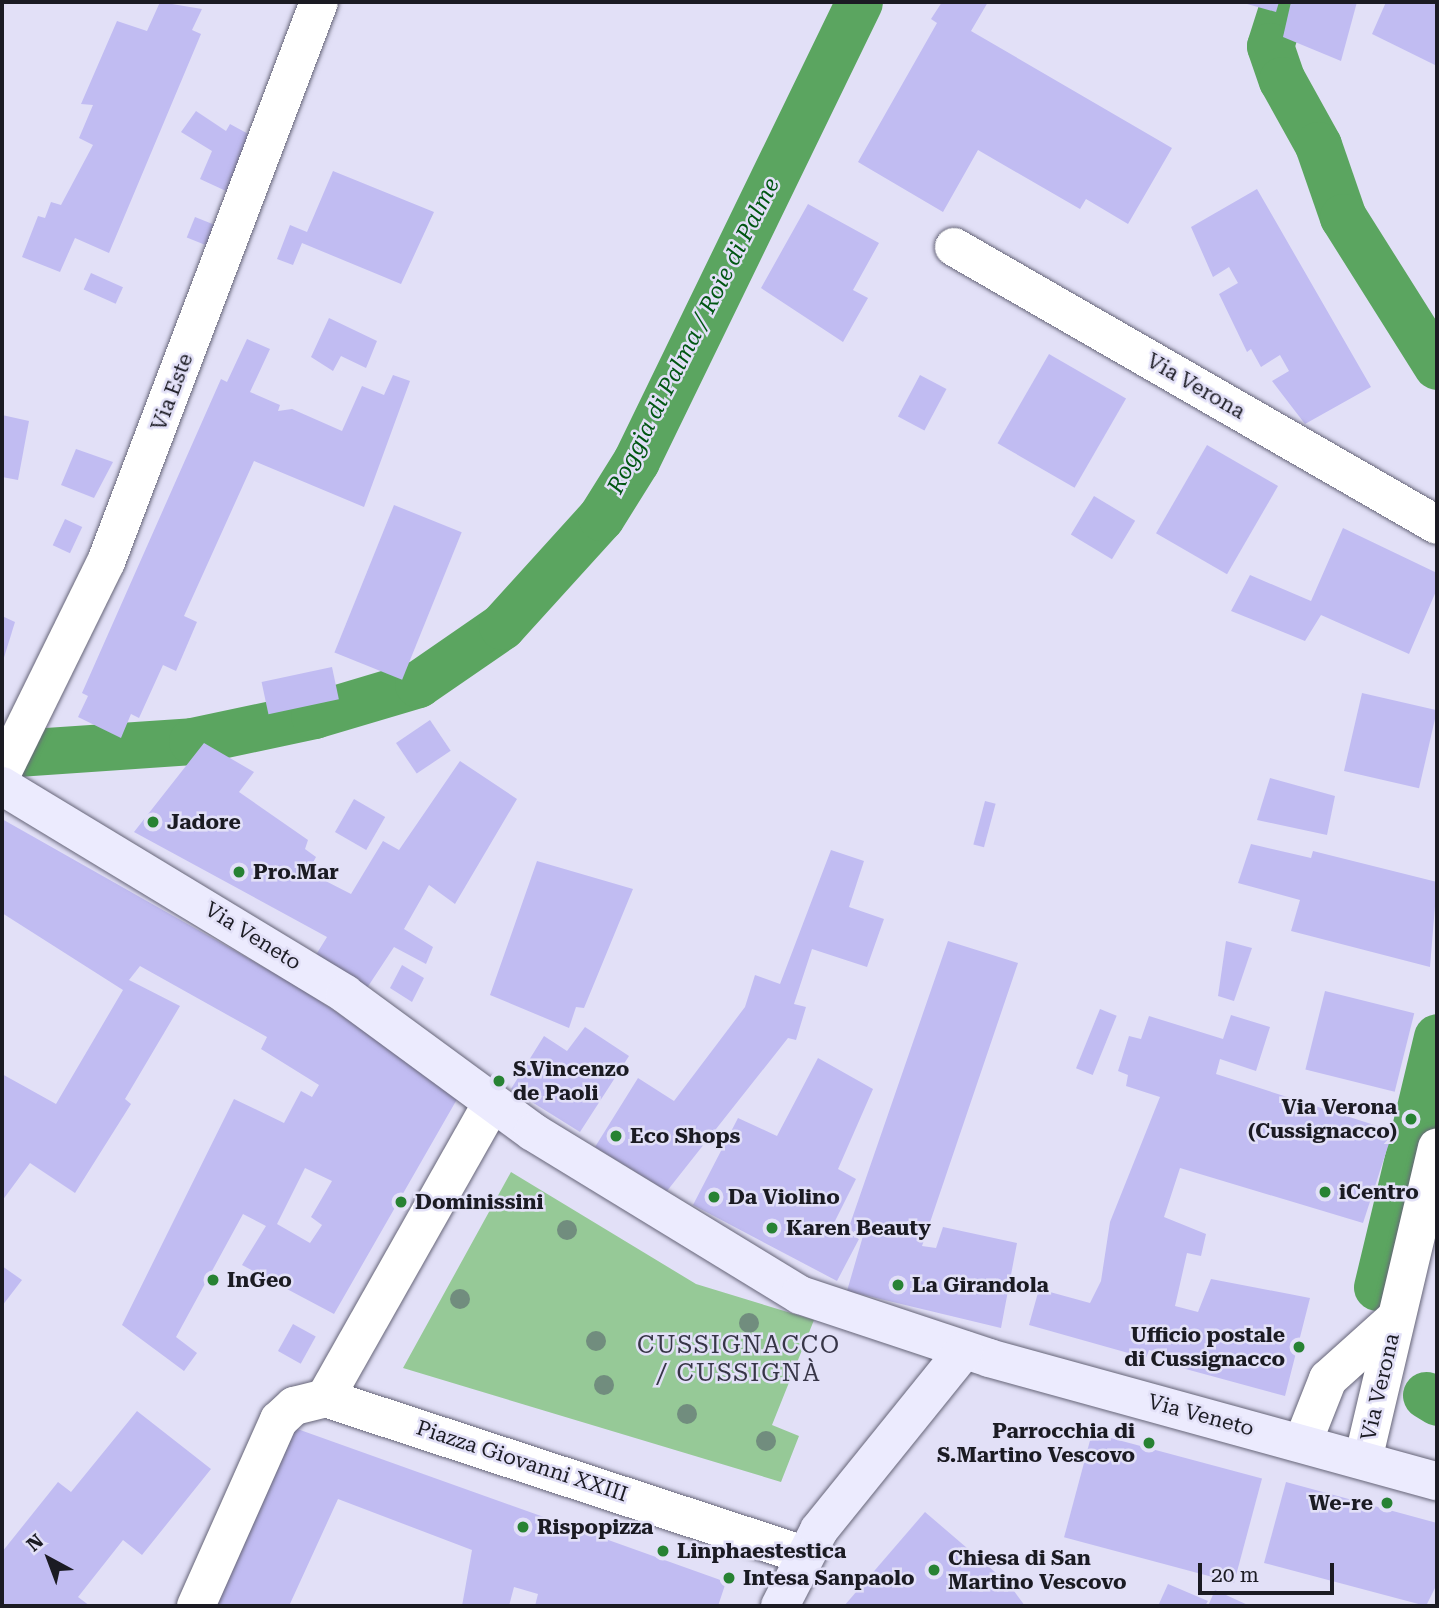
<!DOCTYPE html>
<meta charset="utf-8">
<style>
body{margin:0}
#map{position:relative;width:1439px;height:1608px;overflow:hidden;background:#e2e0f7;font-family:"Roboto Serif",serif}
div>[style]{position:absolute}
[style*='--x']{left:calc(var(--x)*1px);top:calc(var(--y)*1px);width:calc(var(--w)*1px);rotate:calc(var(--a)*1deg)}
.green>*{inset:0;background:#96c997}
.canal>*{height:47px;margin:-23.5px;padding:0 23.5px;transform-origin:23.5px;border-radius:23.5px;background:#5ba560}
.building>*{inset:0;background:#c1bcf2;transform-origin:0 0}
.roads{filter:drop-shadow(0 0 2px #666578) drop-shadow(0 0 2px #666578)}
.street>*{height:38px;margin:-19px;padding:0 19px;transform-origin:19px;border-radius:19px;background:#fff}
.secondary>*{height:38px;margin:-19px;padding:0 19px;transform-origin:19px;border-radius:19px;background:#ecebfe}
.trees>*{width:20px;height:20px;margin:-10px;border-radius:50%;background:#718d7e}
.dots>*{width:19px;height:19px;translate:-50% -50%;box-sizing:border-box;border:4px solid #e2e0f7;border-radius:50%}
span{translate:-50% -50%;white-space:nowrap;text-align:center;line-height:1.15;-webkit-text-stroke:5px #e2e0f7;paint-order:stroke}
.street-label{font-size:21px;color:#1b1b23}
.poi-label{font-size:21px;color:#1b1b23;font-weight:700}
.left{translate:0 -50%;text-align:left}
.right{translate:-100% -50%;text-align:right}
.water-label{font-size:23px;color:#005612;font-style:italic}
.quarter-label{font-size:24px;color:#373547;letter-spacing:2px}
.frame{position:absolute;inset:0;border:4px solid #1b1b23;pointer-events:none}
.north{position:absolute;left:14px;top:1524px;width:70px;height:70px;-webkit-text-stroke:5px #e2e0f7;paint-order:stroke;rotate:319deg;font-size:19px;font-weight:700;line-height:28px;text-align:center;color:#1b1b23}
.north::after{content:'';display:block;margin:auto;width:24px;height:32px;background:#1b1b23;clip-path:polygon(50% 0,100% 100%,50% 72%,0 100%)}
.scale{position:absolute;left:1198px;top:1563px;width:136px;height:32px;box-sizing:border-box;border:4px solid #1b1b23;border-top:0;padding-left:9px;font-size:21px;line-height:24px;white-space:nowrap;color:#1b1b23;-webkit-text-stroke:5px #e2e0f7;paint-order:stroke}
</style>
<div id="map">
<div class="green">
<i style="clip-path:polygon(511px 1172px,696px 1284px,814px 1320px,772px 1425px,799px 1436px,781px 1482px,403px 1368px)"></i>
</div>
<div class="canal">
<i style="--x:1284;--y:2;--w:46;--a:107.7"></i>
<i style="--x:1270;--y:46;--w:36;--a:71"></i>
<i style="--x:1282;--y:80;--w:74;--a:61"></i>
<i style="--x:1318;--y:145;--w:76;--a:70.9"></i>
<i style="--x:1343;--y:217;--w:176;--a:57.8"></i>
<i style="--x:2;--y:754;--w:190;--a:-3.9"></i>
<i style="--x:192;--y:741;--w:125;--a:-12"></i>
<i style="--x:314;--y:715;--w:109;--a:-16.6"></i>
<i style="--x:418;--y:684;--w:102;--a:-34.6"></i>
<i style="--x:502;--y:626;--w:147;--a:-47.8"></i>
<i style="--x:601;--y:517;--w:66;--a:-58"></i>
<i style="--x:636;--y:461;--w:510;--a:-64.09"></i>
<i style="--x:1377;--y:1287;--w:257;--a:-76.5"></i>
<i style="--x:1426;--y:1395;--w:13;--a:32"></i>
</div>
<div class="building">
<i style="clip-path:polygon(160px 2px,202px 9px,192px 30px,201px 34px,109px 253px,75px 238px,60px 272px,22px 257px,38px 216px,45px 218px,51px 202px,61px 205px,93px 145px,79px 138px,93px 105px,81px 104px,117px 21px,147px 31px)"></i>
<i style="clip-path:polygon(942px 2px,988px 2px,971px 31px,1172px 148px,1128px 224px,1086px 199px,1080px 209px,978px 150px,943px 212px,858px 162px,937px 23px,931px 19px)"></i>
<i style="clip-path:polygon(1240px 2px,1279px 2px,1276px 12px)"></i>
<i style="clip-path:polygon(1291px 2px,1357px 2px,1341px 61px,1283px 37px)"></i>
<i style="clip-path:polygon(1386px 2px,1437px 2px,1437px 66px,1372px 34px)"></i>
<i style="clip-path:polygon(196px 111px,226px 131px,230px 124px,252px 136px,239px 197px,200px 179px,212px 151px,181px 132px)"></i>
<i style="clip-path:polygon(333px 171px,434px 212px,401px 284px,302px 243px,293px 265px,277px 259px,290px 225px,307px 232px)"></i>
<i style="clip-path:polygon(1257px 189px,1371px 387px,1305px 424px,1272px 381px,1289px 371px,1280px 355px,1261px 367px,1251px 349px,1247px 352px,1219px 294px,1238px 283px,1229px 267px,1213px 277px,1191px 227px)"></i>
<i style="clip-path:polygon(808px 204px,879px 243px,853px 290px,868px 298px,843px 342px,761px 288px)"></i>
<i style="left:195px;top:217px;width:31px;height:22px;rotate:22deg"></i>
<i style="left:91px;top:273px;width:35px;height:18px;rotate:24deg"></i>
<i style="clip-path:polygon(329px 318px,377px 341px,366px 368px,341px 356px,333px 371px,311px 357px)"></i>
<i style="clip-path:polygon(247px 339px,270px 349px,250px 392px,280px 405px,278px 411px,292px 409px,342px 431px,362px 386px,384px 395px,393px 375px,410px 381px,364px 507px,254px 461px,184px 616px,197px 622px,176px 671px,163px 665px,139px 718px,131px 714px,121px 738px,78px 717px,88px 696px,82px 693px,221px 379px,227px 382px)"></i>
<i style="left:1049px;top:354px;width:89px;height:103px;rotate:30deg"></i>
<i style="left:920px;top:375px;width:30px;height:47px;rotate:28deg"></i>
<i style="clip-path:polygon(2px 415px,29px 421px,18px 480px,2px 477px)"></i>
<i style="left:1207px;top:445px;width:82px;height:102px;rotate:30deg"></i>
<i style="clip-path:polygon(76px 449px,113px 462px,94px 498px,61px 485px)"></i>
<i style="left:1094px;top:496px;width:48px;height:45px;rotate:31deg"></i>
<i style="left:394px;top:505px;width:73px;height:159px;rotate:22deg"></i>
<i style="left:65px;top:519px;width:19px;height:29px;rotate:25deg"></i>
<i style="clip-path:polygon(1343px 528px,1437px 573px,1437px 589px,1409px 654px,1321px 615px,1305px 641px,1231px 611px,1250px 575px,1311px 601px)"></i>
<i style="clip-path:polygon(2px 616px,15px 622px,2px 664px)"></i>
<i style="left:332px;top:667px;width:33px;height:72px;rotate:78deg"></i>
<i style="left:1362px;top:693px;width:77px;height:80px;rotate:13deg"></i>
<i style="left:430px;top:720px;width:37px;height:41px;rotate:56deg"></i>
<i style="clip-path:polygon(204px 743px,254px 772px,239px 792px,308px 840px,305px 849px,316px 857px,308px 872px,351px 894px,383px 841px,399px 850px,460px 761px,517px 799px,455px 904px,429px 885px,404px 929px,433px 947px,426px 964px,394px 947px,365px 991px,314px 958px,327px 937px,134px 832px)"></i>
<i style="clip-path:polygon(1270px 778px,1335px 796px,1327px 835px,1257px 820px)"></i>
<i style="left:354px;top:799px;width:36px;height:38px;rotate:30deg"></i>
<i style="left:985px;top:801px;width:11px;height:45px;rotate:15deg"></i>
<i style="clip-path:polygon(evenodd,2px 819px,297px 986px,460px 1094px,334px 1314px,242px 1265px,266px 1226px,243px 1214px,176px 1337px,197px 1353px,184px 1371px,122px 1325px,234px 1099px,284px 1123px,301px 1091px,312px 1097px,319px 1085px,261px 1049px,267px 1037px,140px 966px,129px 980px,180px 1006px,125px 1099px,131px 1104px,75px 1193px,30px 1163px,2px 1201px,2px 1074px,56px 1104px,123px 990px,2px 913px,2px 819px,305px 1168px,332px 1181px,311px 1217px,322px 1225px,310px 1243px,277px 1224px,305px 1168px)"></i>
<i style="clip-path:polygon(1251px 844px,1311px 858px,1313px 851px,1437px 882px,1430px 967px,1291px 931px,1300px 900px,1238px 883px)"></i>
<i style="clip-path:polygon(831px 850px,864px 861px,849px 907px,884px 919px,867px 967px,812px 949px,794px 1004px,806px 1007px,796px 1040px,788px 1038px,667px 1191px,595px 1147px,638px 1078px,674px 1101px,745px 1007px,755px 975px,780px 984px)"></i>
<i style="clip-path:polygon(537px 861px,633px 889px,584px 1008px,576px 1007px,569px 1028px,490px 995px)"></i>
<i style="clip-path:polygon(948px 941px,1018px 963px,922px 1246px,936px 1248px,943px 1227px,1017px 1243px,1001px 1328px,847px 1291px,863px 1236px,848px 1230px)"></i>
<i style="clip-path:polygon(1226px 941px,1252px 948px,1234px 1001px,1218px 996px)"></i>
<i style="clip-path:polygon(402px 965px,424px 978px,412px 1002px,390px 988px)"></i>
<i style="left:1325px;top:991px;width:92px;height:81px;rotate:14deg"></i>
<i style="left:1100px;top:1009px;width:18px;height:64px;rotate:22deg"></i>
<i style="clip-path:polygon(1231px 1015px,1270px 1027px,1256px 1071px,1220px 1059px,1216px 1074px,1393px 1131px,1363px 1223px,1180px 1168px,1164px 1217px,1206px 1234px,1201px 1256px,1187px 1253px,1175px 1306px,1198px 1312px,1211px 1279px,1310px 1298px,1285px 1396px,1182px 1368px,1184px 1358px,1149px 1350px,1146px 1358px,1029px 1325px,1039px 1289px,1090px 1303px,1101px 1281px,1110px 1222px,1160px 1097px,1126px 1086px,1128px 1075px,1118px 1071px,1129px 1036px,1141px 1039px,1149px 1016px,1223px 1039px)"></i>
<i style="clip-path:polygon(585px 1027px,629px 1056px,580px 1132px,511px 1089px,544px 1036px,567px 1051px)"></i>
<i style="clip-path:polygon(818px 1058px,873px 1089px,838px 1169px,856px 1179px,833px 1225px,859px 1239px,837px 1281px,693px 1205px,738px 1118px,777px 1136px)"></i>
<i style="clip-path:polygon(2px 1266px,22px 1280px,2px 1306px)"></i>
<i style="left:293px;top:1324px;width:26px;height:31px;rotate:29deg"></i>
<i style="clip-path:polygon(137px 1411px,211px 1469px,142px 1555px,123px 1540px,78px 1597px,90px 1606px,2px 1606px,2px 1552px,58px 1482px,71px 1492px)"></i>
<i style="clip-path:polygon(289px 1426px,726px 1582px,718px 1606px,535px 1606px,538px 1594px,514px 1587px,509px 1606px,462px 1606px,472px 1550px,338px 1499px,289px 1606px,211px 1606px)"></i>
<i style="left:1092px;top:1433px;width:176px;height:108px;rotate:15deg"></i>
<i style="clip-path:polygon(1286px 1482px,1437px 1523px,1437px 1584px,1426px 1606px,1264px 1563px)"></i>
<i style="clip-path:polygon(925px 1512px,1009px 1584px,1025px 1606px,844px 1606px)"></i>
<i style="clip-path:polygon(1168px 1584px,1208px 1601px,1205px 1606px,1158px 1606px)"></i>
<i style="clip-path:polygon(1215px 1590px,1250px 1606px,1208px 1606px)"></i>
</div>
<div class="roads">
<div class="street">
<i style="--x:954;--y:247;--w:557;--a:29.92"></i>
<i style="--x:2;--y:773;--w:235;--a:-63.8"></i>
<i style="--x:106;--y:562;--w:599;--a:-69.18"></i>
<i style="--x:492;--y:1103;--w:339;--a:119.5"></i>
<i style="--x:325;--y:1398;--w:504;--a:18.15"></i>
<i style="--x:1303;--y:1442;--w:68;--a:-68.4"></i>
<i style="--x:1328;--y:1379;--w:91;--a:-41.9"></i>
<i style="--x:1364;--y:1456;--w:317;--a:-76.7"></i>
<i style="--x:196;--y:1606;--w:204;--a:-66"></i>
<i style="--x:279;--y:1420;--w:21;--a:-43"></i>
<i style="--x:294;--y:1406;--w:32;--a:-14"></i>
</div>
<div class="secondary">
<i style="--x:2;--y:786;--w:401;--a:31.2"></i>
<i style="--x:345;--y:994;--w:233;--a:36.3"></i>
<i style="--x:533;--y:1132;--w:313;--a:31.4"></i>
<i style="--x:800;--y:1295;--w:199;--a:18.4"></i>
<i style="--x:989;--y:1358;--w:465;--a:15.4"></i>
<i style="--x:780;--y:1606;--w:85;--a:-62.8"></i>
<i style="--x:819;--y:1530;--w:231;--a:-51.1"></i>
</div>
</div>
<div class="trees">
<i style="left:567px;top:1230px"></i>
<i style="left:460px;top:1299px"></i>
<i style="left:749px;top:1323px"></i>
<i style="left:596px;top:1341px"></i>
<i style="left:604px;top:1385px"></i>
<i style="left:687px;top:1414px"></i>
<i style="left:766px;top:1441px"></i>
</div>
<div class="dots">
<i style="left:153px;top:822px;background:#278233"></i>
<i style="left:239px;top:872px;background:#278233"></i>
<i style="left:499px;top:1081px;background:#278233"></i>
<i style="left:1411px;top:1119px;background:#278233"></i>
<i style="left:616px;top:1136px;background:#278233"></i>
<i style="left:1325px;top:1192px;background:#278233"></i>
<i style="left:714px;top:1197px;background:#278233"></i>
<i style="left:401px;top:1202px;background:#278233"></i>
<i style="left:772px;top:1228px;background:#278233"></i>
<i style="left:213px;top:1280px;background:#278233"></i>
<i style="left:898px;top:1285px;background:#278233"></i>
<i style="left:1299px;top:1347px;background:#278233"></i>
<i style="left:1149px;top:1443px;background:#278233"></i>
<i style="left:1387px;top:1503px;background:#278233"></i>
<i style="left:523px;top:1527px;background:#278233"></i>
<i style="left:663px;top:1551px;background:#278233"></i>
<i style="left:934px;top:1570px;background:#278233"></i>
<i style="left:729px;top:1578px;background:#278233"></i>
</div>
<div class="street-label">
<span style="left:1196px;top:386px;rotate:30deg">Via Verona</span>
<span style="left:172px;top:392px;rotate:-69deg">Via Este</span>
<span style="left:253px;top:936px;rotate:32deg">Via Veneto</span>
<span style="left:1380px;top:1387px;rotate:-77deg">Via Verona</span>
<span style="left:1201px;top:1415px;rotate:15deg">Via Veneto</span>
<span style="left:522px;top:1461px;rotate:18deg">Piazza Giovanni XXIII</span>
</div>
<div class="poi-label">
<span class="left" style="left:167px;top:822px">Jadore</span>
<span class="left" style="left:253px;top:872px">Pro.Mar</span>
<span class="left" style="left:513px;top:1081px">S.Vincenzo<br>de Paoli</span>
<span class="right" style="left:1397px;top:1119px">Via Verona<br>(Cussignacco)</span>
<span class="left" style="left:630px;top:1136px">Eco Shops</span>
<span class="left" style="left:1339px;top:1192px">iCentro</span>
<span class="left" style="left:728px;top:1197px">Da Violino</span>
<span class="left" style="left:415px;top:1202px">Dominissini</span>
<span class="left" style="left:786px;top:1228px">Karen Beauty</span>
<span class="left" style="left:227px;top:1280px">InGeo</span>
<span class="left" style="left:912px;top:1285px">La Girandola</span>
<span class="right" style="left:1285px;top:1347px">Ufficio postale<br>di Cussignacco</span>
<span class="right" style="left:1135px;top:1443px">Parrocchia di<br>S.Martino Vescovo</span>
<span class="right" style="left:1373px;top:1503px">We-re</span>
<span class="left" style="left:537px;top:1527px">Rispopizza</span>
<span class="left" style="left:677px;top:1551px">Linphaestestica</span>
<span class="left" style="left:948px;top:1570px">Chiesa di San<br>Martino Vescovo</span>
<span class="left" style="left:743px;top:1578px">Intesa Sanpaolo</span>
</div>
<div class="water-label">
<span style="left:694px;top:336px;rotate:-63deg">Roggia di Palma / Roie di Palme</span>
</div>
<div class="quarter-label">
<span style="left:739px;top:1360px">CUSSIGNACCO<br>/ CUSSIGNÀ</span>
</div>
<div class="frame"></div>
<div class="north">N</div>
<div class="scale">20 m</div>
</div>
